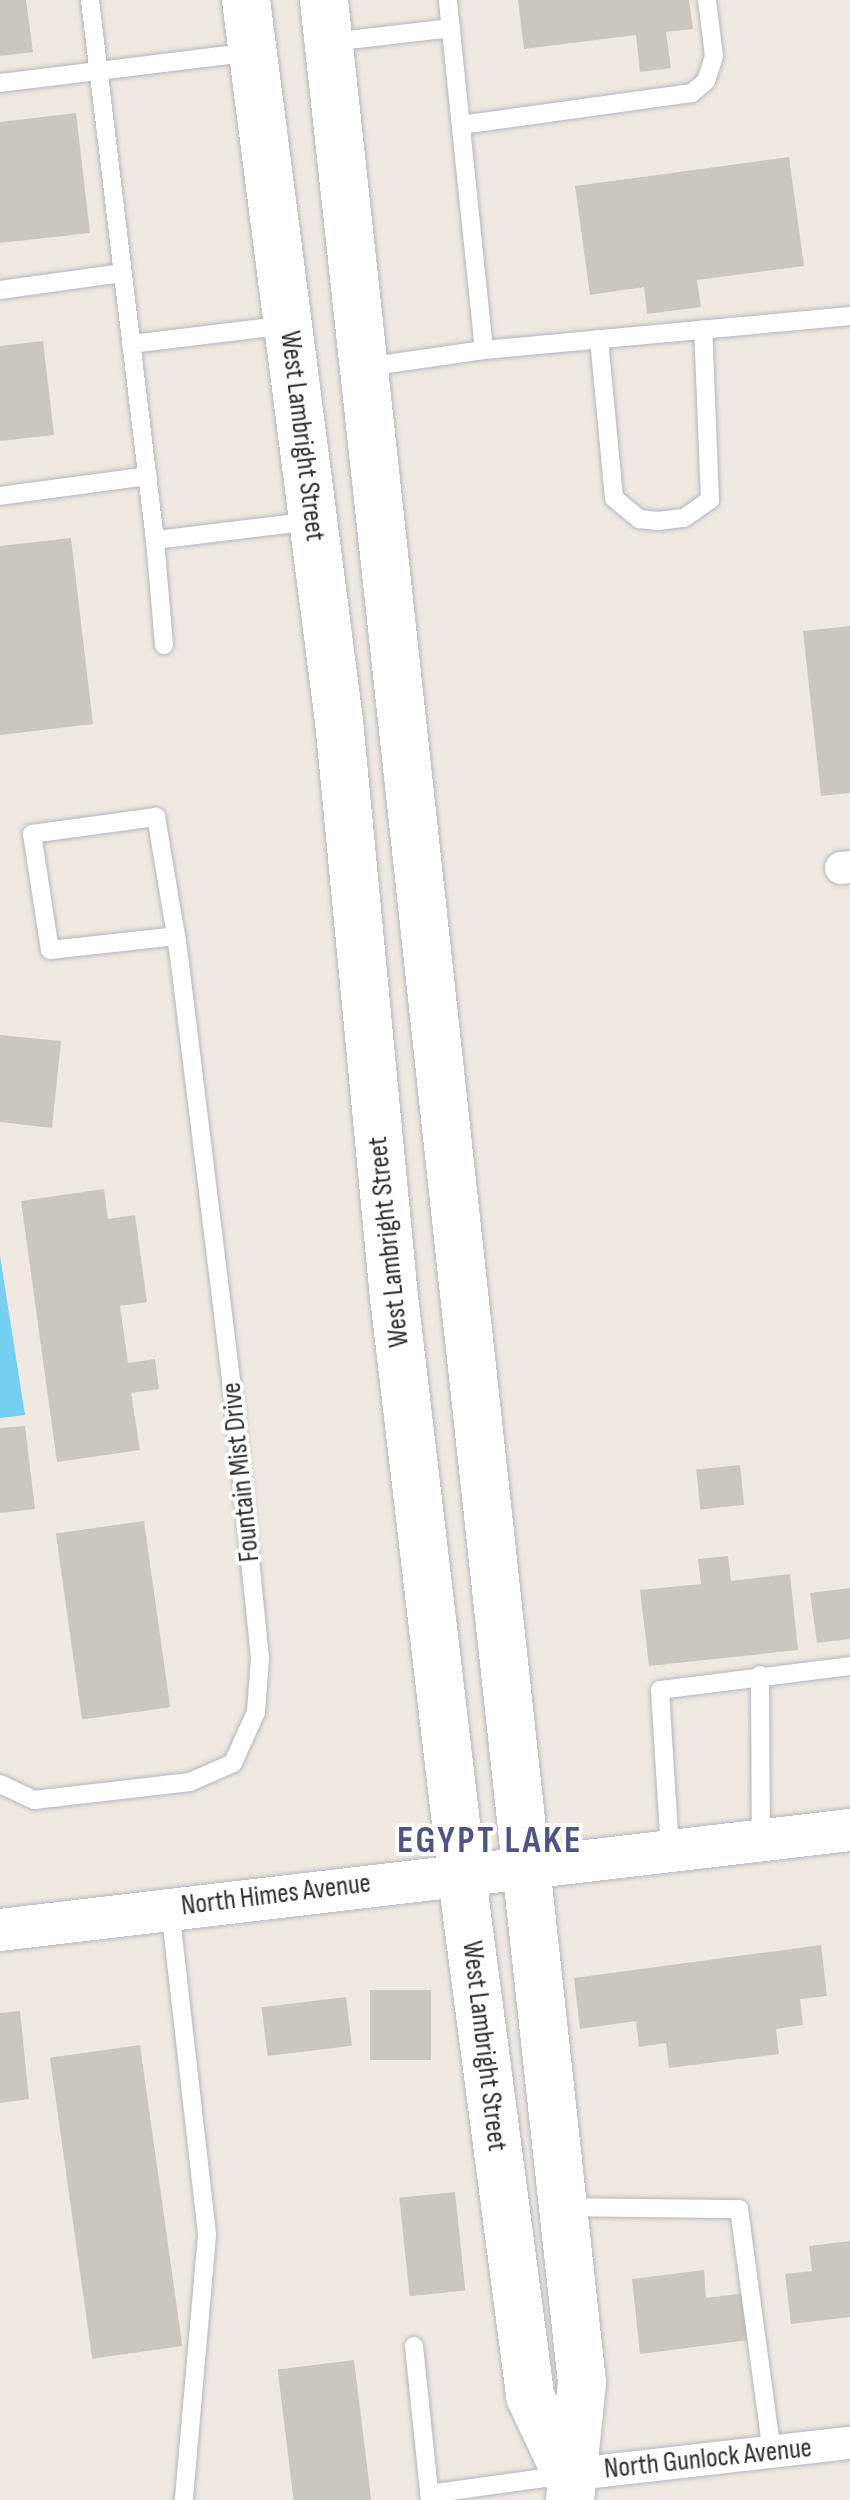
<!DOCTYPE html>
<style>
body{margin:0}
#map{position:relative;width:850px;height:2500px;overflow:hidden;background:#efe9e1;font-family:"Sofia Sans Condensed",sans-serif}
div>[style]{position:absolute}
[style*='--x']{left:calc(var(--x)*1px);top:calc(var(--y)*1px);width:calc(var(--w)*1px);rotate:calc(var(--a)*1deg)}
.water>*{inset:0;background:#75cff0}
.building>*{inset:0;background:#cbc7bf;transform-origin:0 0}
.roads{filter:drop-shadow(0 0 2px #b4b7c1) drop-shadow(0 0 2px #b4b7c1)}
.service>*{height:18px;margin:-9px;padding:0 9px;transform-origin:9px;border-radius:9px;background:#fff}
.minor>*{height:32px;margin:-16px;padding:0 16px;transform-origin:16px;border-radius:16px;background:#fff}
.tertiary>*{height:42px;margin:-21px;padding:0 21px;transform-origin:21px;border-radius:21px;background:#fff}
.secondary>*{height:48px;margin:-24px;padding:0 24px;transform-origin:24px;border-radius:24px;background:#fff}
span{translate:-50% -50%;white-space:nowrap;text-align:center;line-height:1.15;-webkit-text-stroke:8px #fff;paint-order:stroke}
.street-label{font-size:28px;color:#2e2e2e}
.district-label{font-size:38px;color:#4d5680;font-weight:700;letter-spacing:2.5px}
</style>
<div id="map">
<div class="water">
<i style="clip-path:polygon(0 1256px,25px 1415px,0 1418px)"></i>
</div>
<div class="building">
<i style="clip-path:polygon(0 0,26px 0,33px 52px,0 56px)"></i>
<i style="clip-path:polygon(518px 0,689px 0,693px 29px,666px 32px,671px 68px,640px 72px,636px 35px,524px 49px)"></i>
<i style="clip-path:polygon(76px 113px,90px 233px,0 243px,0 122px)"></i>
<i style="clip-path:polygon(789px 157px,804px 266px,697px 280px,701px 307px,647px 314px,644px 287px,590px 295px,575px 186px)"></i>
<i style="clip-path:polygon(43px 341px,54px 435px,0 441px,0 346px)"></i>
<i style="clip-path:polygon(71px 538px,93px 724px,0 735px,0 546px)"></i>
<i style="clip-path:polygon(850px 626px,850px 793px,821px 796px,803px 631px)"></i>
<i style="clip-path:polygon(0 1035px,61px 1041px,52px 1128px,0 1122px)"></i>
<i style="clip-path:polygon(104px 1189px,108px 1219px,135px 1215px,147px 1302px,120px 1306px,128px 1363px,155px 1359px,159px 1389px,131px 1393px,140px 1450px,57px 1462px,21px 1201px)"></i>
<i style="clip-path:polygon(25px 1426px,35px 1509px,0 1513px,0 1428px)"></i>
<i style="left:740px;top:1465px;width:40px;height:44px;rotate:84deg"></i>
<i style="left:144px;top:1521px;width:188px;height:89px;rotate:82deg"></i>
<i style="clip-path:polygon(728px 1556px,731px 1581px,790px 1574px,798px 1650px,649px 1666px,640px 1590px,701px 1584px,698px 1559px)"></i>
<i style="clip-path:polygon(850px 1588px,850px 1639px,817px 1643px,810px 1593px)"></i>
<i style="clip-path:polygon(821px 1945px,827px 1996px,800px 1999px,803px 2025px,776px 2029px,779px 2054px,669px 2068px,666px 2043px,639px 2047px,636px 2021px,580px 2029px,574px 1978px)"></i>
<i style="left:370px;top:1990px;width:61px;height:70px"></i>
<i style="left:346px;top:1997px;width:49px;height:85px;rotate:83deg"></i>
<i style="clip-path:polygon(20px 2011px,29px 2099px,0 2103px,0 2013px)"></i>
<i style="left:140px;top:2045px;width:304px;height:91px;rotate:82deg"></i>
<i style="left:455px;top:2192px;width:99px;height:56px;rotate:84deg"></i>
<i style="clip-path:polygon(850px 2241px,850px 2317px,791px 2324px,785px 2274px,812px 2271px,809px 2246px)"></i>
<i style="clip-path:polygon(704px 2270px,706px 2298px,745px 2293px,749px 2340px,640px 2354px,632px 2279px)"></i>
<i style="left:354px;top:2360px;width:141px;height:77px;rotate:83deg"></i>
</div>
<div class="roads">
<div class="service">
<i style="--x:90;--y:0;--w:544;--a:83.14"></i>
<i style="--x:332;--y:42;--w:120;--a:-6.7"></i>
<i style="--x:0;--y:83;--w:254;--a:-7"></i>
<i style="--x:461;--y:125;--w:233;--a:-7.9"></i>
<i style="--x:692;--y:93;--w:18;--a:-41"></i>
<i style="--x:706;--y:81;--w:26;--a:-72"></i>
<i style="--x:714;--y:56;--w:56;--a:-97.1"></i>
<i style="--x:0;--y:290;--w:123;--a:-7.9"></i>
<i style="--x:599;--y:339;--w:160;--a:84.6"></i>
<i style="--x:614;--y:498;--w:33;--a:40"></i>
<i style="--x:639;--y:519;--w:19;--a:6"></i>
<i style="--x:658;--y:521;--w:26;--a:-7"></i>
<i style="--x:684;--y:518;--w:32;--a:-35"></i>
<i style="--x:710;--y:500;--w:171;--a:-92.3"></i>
<i style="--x:131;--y:344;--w:157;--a:-6.9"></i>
<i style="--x:484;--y:350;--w:368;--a:-5.3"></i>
<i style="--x:366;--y:367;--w:119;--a:-8.2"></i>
<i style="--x:484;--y:350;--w:352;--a:-95.9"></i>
<i style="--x:0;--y:496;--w:149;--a:-7.7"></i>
<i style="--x:164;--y:645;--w:105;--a:-94.9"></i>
<i style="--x:155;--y:540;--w:159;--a:-6.9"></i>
<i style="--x:760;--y:1675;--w:164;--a:89.7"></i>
<i style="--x:0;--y:1784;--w:38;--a:25"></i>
<i style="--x:34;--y:1800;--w:157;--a:-6.6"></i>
<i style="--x:190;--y:1782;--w:47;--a:-23.8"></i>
<i style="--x:233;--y:1763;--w:56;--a:-65.7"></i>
<i style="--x:256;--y:1712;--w:54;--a:-85.8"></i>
<i style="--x:260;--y:1658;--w:247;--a:-95.8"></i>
<i style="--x:235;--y:1412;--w:458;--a:-97"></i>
<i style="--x:179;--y:957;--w:21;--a:-98"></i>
<i style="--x:176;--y:936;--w:121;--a:-99.5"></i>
<i style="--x:156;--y:817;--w:125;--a:172.2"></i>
<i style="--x:32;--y:834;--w:117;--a:81.2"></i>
<i style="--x:50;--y:950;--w:127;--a:-6.3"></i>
<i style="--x:670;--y:1850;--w:160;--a:-93.6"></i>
<i style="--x:660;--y:1690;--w:192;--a:-7.2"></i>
<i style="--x:170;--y:1909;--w:328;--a:83.5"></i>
<i style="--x:207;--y:2235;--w:266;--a:95"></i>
<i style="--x:565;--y:2207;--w:174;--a:0.7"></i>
<i style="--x:739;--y:2209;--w:245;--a:82.3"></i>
<i style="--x:414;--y:2346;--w:155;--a:84.1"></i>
<i style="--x:429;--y:2494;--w:138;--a:-7.9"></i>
</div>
<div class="minor">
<i style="--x:841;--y:868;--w:9;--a:-6"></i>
<i style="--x:567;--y:2475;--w:285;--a:-6.5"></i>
</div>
<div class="tertiary">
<i style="--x:0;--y:1930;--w:856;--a:-6.71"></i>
</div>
<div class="secondary">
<i style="--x:246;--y:0;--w:727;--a:82.65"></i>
<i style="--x:339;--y:721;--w:579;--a:84.55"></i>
<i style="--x:394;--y:1297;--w:615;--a:83.28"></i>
<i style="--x:466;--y:1908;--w:492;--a:82.5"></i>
<i style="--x:530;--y:2396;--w:87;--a:64.9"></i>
<i style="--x:324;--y:0;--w:2396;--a:83.82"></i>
<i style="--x:582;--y:2382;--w:119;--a:95.8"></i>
</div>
</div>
<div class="street-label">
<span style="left:302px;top:436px;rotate:83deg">West Lambright Street</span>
<span style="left:389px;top:1242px;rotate:-96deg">West Lambright Street</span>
<span style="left:241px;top:1472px;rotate:-96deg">Fountain Mist Drive</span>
<span style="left:276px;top:1895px;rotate:-7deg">North Himes Avenue</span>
<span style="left:484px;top:2046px;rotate:83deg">West Lambright Street</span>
<span style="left:708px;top:2459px;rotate:-6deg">North Gunlock Avenue</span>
</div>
<div class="district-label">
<span style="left:490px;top:1841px">EGYPT LAKE</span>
</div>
</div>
